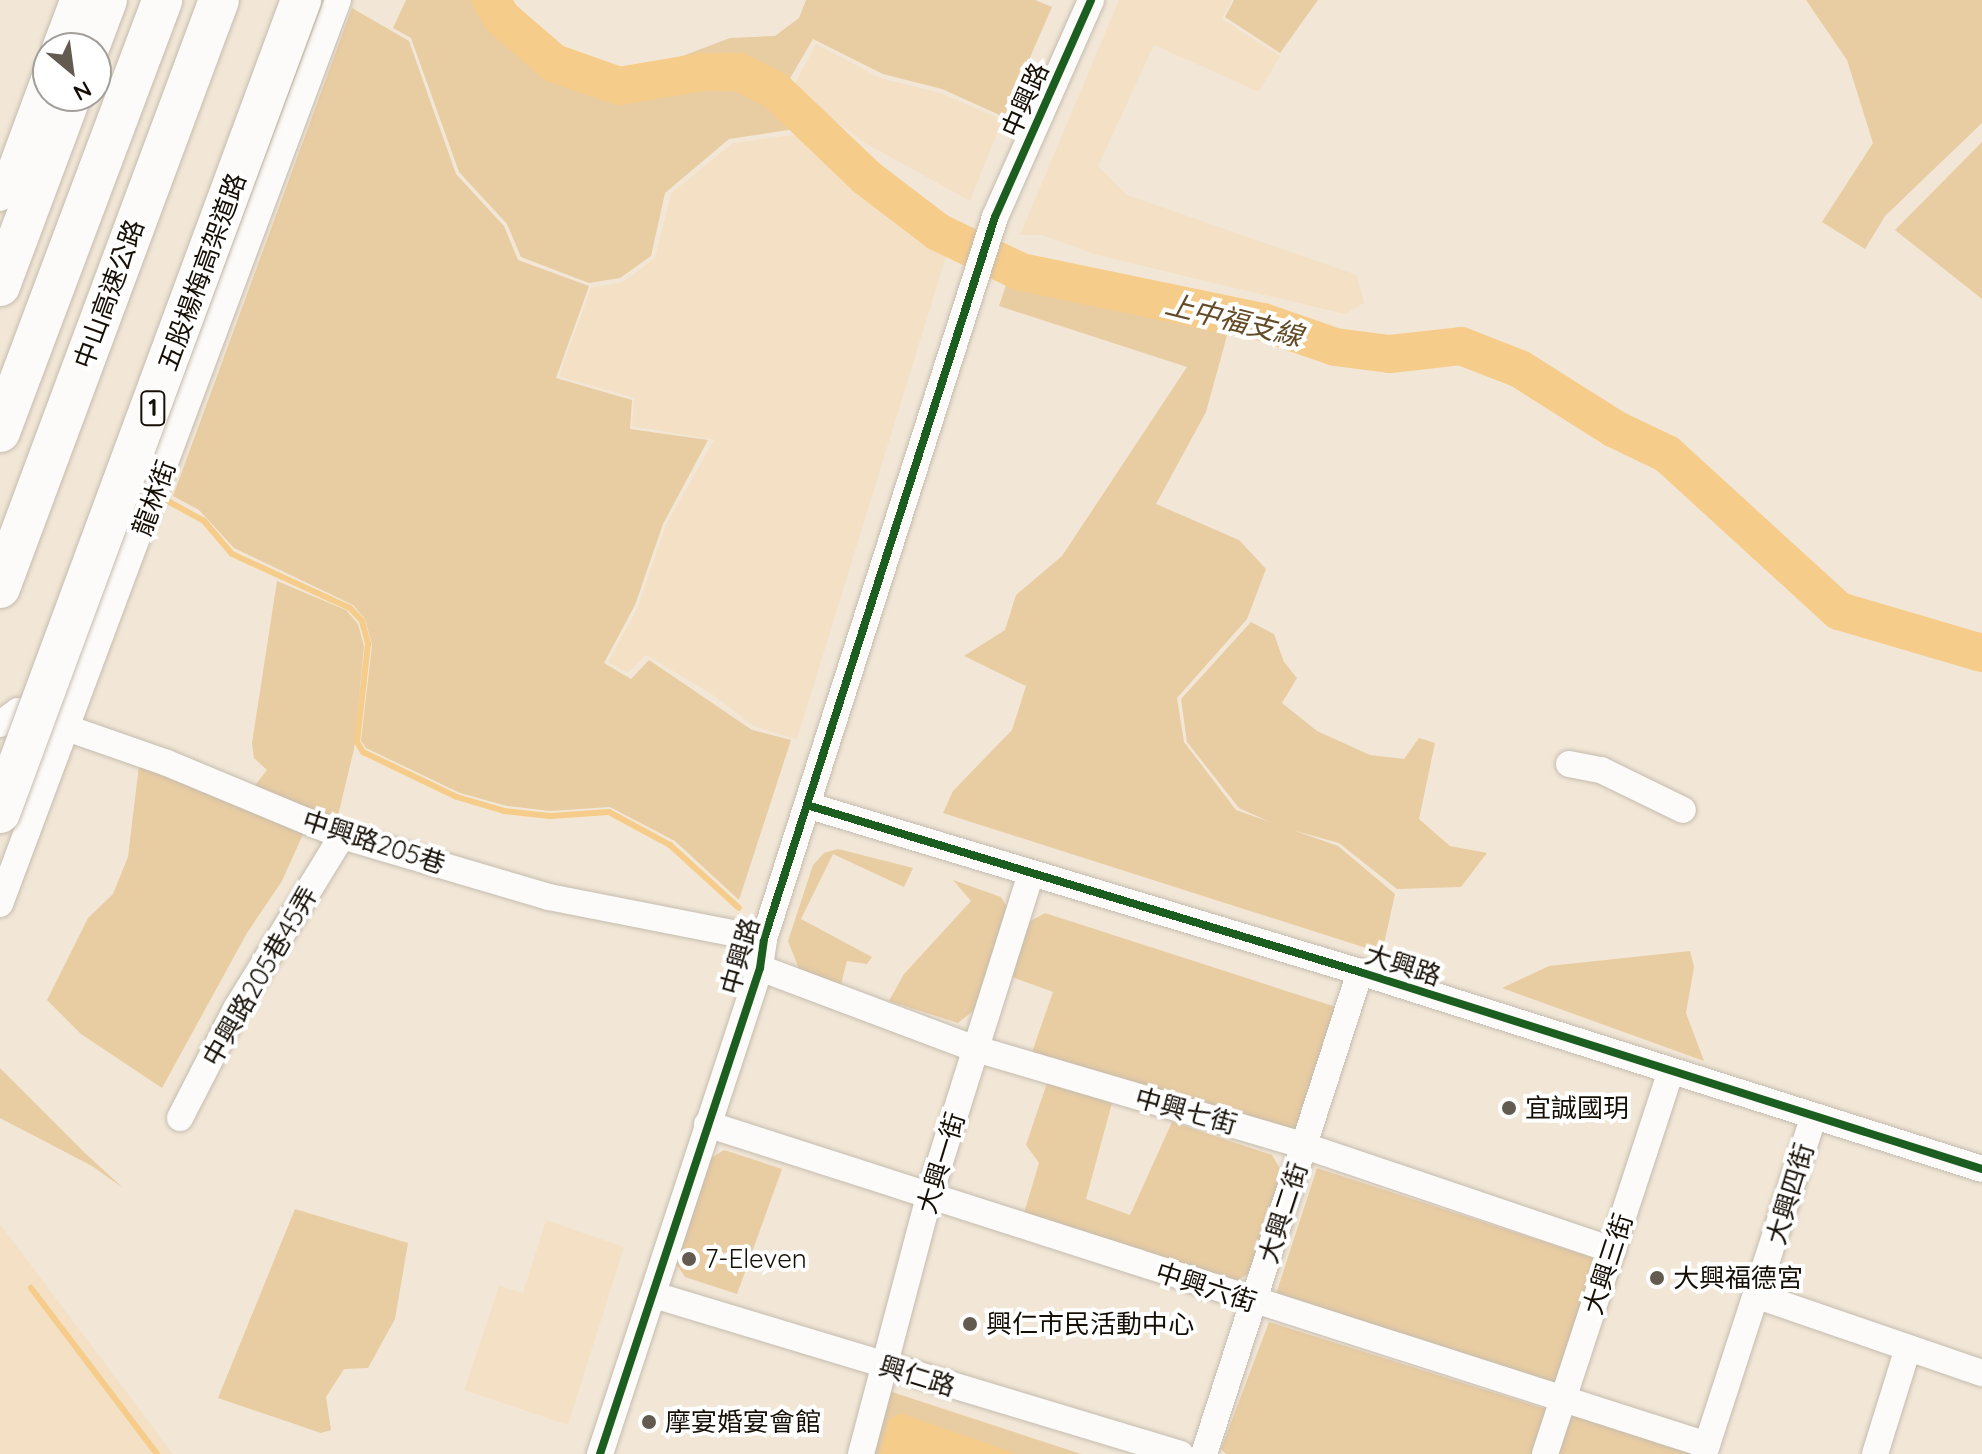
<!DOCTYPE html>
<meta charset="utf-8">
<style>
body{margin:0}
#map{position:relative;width:1982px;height:1454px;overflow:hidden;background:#f2e7d7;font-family:Quicksand,"Noto Sans TC",sans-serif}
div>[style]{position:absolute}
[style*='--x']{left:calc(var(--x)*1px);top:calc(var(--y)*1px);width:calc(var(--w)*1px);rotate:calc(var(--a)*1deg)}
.built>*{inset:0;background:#f3e0c5}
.green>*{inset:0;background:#e8cca2;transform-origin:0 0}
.water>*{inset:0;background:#f6cc8a}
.stream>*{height:6px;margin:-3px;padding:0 3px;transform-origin:3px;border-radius:3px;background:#f6cc8a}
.river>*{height:38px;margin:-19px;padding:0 19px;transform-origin:19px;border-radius:19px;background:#f6cc8a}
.roads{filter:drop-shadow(0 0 2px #c4bcaf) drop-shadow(0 0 2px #c4bcaf)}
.minor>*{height:26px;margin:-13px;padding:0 13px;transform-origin:13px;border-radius:13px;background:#fdfbf9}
.highway>*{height:40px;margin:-20px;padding:0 20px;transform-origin:20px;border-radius:20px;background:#fdfbf9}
.bridges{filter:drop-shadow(0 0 2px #c4bcaf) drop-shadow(0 0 2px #c4bcaf)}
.highway-bridge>*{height:40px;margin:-20px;padding:0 20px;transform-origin:20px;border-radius:20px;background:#fdfbf9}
.cycleway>*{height:8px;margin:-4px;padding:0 4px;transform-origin:4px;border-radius:4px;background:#1b5e20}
.dots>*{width:22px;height:22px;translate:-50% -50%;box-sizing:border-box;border:4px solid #fff;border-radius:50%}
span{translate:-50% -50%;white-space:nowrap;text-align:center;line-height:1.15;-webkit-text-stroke:8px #fff;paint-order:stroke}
.shield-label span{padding:2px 6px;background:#fff;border:2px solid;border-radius:6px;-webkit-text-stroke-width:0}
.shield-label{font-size:24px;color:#160f06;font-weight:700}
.street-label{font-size:26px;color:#160f06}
.poi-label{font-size:26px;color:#160f06}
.left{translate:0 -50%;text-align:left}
.water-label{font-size:28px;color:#624b26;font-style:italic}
.north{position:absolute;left:32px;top:32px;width:80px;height:80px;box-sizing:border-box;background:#fff;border:2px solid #a29f9b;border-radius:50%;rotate:151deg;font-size:22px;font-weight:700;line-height:32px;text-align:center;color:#160f06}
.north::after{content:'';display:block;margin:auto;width:28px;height:36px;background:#635b4f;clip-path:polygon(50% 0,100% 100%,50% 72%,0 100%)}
</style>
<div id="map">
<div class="built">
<i style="clip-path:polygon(1119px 0,1232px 0,1222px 19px,1280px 56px,1259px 92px,1154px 45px,1098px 166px,1127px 195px,1357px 275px,1364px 303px,1345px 314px,1097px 255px,1042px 235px,1020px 235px)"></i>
<i style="clip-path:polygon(816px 44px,880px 78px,941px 93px,1002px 120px,970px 201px,865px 143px,792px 89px)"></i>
<i style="clip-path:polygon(800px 134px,851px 184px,949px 247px,797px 739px,755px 727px,713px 695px,646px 655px,628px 673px,608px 662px,638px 607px,666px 525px,714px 440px,632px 426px,634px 398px,559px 376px,591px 288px,623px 282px,655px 258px,671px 193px,733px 143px)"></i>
<i style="clip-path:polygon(546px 1220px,624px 1247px,568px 1425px,464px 1390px,499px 1286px,523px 1293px)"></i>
<i style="clip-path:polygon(0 1224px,173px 1454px,0 1454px)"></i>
</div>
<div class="green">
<i style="clip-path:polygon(406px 0,479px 0,495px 26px,549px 71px,615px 98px,739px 81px,771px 99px,801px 128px,729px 139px,665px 193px,651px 256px,620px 278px,589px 283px,521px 257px,507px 224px,459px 172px,411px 38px,393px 28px)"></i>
<i style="clip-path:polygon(806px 0,1035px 0,1052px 7px,1004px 117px,942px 89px,883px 74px,813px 39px,785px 87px,744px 65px,716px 62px,619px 80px,730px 38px,775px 36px,799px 18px)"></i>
<i style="clip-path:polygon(1234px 0,1318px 0,1280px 53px,1225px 17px)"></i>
<i style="clip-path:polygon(1806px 0,1982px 0,1982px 123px,1885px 216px,1865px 249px,1822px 222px,1873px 143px,1847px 60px)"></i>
<i style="clip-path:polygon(352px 8px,409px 41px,456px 174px,504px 226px,518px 260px,589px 286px,556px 378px,632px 400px,630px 429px,708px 440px,663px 524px,635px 605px,604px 663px,631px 679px,649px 660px,752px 730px,791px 740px,739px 900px,675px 841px,610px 807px,550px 811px,507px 806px,460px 793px,366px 748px,361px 741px,372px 645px,365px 619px,353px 605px,234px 548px,199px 510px,173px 496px)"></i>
<i style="clip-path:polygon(1982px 142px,1982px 299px,1895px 230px)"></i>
<i style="clip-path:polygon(1007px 282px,1021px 290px,1231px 321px,1206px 412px,1156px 504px,1239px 540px,1266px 569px,1247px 619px,1177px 698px,1184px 742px,1236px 810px,1338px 846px,1395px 894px,1382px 953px,943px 813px,953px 791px,1012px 730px,1026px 686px,964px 656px,1005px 630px,1016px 595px,1062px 556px,1187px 367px,999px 306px)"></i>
<i style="clip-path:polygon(277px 581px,346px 610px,358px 624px,364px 646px,354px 749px,337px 820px,252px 789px,267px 770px,254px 758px,252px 743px)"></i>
<i style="clip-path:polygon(1251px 622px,1274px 634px,1284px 662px,1297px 678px,1282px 703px,1317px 731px,1370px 755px,1404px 759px,1419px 738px,1435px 743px,1419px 819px,1450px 846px,1487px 853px,1461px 887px,1397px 889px,1339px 843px,1281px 827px,1239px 808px,1187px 742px,1181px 699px)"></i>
<i style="clip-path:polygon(139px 765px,304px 832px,282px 881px,247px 933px,162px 1088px,81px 1034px,47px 1000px,88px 918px,113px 894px,128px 857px)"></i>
<i style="clip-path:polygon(838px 849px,913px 868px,904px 887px,833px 854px,801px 919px,872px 957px,867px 964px,847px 961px,841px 984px,799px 969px,788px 941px,813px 865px,824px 853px)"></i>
<i style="clip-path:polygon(953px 880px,1001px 897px,1011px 914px,978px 1007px,958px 1023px,889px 1001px,904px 974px,971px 901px)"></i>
<i style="clip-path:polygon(1045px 913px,1336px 1007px,1297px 1139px,1031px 1055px,1053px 992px,1006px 975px,1023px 925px)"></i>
<i style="clip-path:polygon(1690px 951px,1694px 967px,1686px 1013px,1704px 1061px,1502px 988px,1549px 966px)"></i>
<i style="clip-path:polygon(0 1068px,85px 1153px,123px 1188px,92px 1166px,0 1118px)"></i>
<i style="clip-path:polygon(1048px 1080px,1112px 1103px,1086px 1199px,1130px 1215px,1172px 1122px,1272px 1155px,1282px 1172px,1251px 1272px,1232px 1284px,1024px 1213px,1039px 1163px,1026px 1145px)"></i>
<i style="clip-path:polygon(724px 1150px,782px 1169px,737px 1294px,685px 1277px,673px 1259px,702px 1164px)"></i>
<i style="left:1317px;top:1168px;width:299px;height:134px;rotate:18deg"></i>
<i style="clip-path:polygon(295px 1209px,408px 1243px,395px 1319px,368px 1368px,344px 1369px,326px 1397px,331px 1430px,321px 1433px,218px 1398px)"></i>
<i style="clip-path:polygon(1269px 1322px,1552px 1411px,1537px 1454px,1226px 1454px,1221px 1449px)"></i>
<i style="clip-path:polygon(881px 1392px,892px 1392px,1081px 1454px,864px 1454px)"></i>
<i style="clip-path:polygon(1571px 1412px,1692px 1448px,1690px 1454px,1557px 1454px)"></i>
</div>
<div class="water">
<i style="clip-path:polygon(900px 1413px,1017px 1454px,880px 1454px,889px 1420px)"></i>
</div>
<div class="stream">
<i style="--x:164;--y:499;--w:46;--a:28.8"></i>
<i style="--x:204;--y:521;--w:43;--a:49.7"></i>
<i style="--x:232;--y:554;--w:130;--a:24.6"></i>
<i style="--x:350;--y:608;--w:18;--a:47"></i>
<i style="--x:362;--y:621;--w:24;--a:75"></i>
<i style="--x:368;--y:644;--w:99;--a:96.4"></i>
<i style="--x:357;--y:742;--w:12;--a:59"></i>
<i style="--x:363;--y:752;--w:104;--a:25.6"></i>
<i style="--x:457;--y:797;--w:49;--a:16.6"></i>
<i style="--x:504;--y:811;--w:46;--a:6.2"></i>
<i style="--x:550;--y:816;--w:59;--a:-3.9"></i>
<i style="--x:609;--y:812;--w:69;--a:28.4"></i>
<i style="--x:670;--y:845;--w:93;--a:42.4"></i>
<i style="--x:31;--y:1288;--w:208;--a:52.8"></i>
</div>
<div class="river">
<i style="--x:491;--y:0;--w:21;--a:59"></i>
<i style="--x:502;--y:18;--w:69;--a:40.9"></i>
<i style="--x:554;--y:63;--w:69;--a:19.5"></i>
<i style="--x:619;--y:86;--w:84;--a:-9.6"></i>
<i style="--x:702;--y:72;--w:37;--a:0"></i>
<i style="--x:739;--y:72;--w:40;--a:26.6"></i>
<i style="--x:775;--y:90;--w:126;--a:43.7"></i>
<i style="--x:866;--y:177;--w:91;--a:37.4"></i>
<i style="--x:938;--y:232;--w:92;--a:25.7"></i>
<i style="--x:1021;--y:272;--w:247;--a:11.7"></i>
<i style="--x:1263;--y:322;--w:76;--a:19.1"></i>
<i style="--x:1335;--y:347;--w:55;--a:7.3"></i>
<i style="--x:1390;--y:354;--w:71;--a:-6.4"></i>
<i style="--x:1461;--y:346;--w:63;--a:21.3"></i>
<i style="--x:1520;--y:369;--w:112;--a:32.3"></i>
<i style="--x:1615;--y:429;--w:58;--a:25.7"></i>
<i style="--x:1667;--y:454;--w:233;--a:42.4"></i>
<i style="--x:1839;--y:611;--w:149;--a:16.4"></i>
</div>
<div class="roads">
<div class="minor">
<i style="--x:55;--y:48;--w:51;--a:-69.4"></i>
<i style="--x:0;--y:198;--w:139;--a:-69.7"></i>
<i style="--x:0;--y:724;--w:22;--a:-36"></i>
<i style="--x:18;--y:711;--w:158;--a:19.2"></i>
<i style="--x:167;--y:763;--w:190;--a:22.6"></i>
<i style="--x:342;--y:836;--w:216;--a:16.4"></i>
<i style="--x:549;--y:897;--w:219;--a:11.1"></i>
<i style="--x:1569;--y:764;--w:33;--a:11"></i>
<i style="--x:1601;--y:770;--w:91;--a:26"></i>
<i style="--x:810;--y:806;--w:575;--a:16.79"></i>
<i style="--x:1360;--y:972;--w:652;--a:17.57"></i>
<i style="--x:0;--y:904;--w:965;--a:-69.5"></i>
<i style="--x:760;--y:968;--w:231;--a:20.6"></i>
<i style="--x:976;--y:1049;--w:343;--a:16.4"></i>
<i style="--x:1305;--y:1146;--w:325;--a:18.7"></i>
<i style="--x:180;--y:1118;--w:123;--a:-62.8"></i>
<i style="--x:236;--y:1009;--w:203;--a:-58.5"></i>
<i style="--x:707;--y:1124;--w:1050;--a:17.8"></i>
<i style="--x:654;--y:1295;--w:550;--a:16.79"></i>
<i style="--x:1758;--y:1296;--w:237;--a:19"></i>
<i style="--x:600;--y:1454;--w:512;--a:-71.78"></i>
<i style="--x:760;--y:968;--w:29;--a:-82"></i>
<i style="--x:764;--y:939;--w:758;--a:-72.26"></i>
<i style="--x:995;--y:217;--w:237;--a:-66.1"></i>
<i style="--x:861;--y:1454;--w:266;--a:-75.2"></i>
<i style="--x:929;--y:1197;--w:337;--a:-72.5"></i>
<i style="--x:1204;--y:1454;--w:507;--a:-72.07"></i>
<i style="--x:1545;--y:1454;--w:400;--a:-71.8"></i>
<i style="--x:1704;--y:1454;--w:355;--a:-72"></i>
<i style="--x:1875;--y:1454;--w:111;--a:-72.7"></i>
</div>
<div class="highway">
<i style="--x:89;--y:48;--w:51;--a:-69.4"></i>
<i style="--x:0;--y:286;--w:203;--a:-69.5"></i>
<i style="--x:0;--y:432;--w:461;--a:-69.4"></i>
<i style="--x:0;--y:588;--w:627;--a:-69.57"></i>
</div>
</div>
<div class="bridges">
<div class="highway-bridge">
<i style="--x:0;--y:813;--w:867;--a:-69.68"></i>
</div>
</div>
<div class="cycleway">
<i style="--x:810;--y:806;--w:575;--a:16.79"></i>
<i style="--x:1360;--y:972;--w:652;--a:17.57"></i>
<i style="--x:600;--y:1454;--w:512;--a:-71.78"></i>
<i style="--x:760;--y:968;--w:29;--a:-82"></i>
<i style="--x:764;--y:939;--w:758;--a:-72.26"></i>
<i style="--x:995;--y:217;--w:237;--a:-66.1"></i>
</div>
<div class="dots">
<i style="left:1509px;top:1108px;background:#635b4f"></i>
<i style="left:689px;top:1259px;background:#635b4f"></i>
<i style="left:1657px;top:1278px;background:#635b4f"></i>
<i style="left:970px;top:1324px;background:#635b4f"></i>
<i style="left:649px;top:1422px;background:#635b4f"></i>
</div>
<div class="shield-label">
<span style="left:153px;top:408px">1</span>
</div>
<div class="street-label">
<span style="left:1025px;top:100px;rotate:-66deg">中興路</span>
<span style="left:202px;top:272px;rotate:-70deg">五股楊梅高架道路</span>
<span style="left:109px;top:294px;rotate:-70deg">中山高速公路</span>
<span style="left:154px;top:498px;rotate:-70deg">龍林街</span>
<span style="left:374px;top:842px;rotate:18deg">中興路205巷</span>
<span style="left:740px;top:956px;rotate:-74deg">中興路</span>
<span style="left:1403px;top:965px;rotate:18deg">大興路</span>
<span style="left:260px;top:976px;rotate:-60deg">中興路205巷45弄</span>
<span style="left:1186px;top:1111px;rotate:16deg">中興七街</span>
<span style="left:941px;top:1163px;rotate:-73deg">大興一街</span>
<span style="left:1790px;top:1194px;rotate:-73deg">大興四街</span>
<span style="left:1283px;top:1213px;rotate:-72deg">大興二街</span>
<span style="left:1608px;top:1264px;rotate:-72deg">大興三街</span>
<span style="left:1206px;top:1287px;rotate:18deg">中興六街</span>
<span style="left:917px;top:1376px;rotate:17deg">興仁路</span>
</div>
<div class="poi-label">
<span class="left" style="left:1525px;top:1108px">宜誠國玥</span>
<span class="left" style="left:705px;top:1259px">7-Eleven</span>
<span class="left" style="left:1673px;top:1278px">大興福德宮</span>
<span class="left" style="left:986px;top:1324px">興仁市民活動中心</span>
<span class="left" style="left:665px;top:1422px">摩宴婚宴會館</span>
</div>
<div class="water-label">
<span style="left:1234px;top:320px;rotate:14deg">上中福支線</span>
</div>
<div class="north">N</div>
</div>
